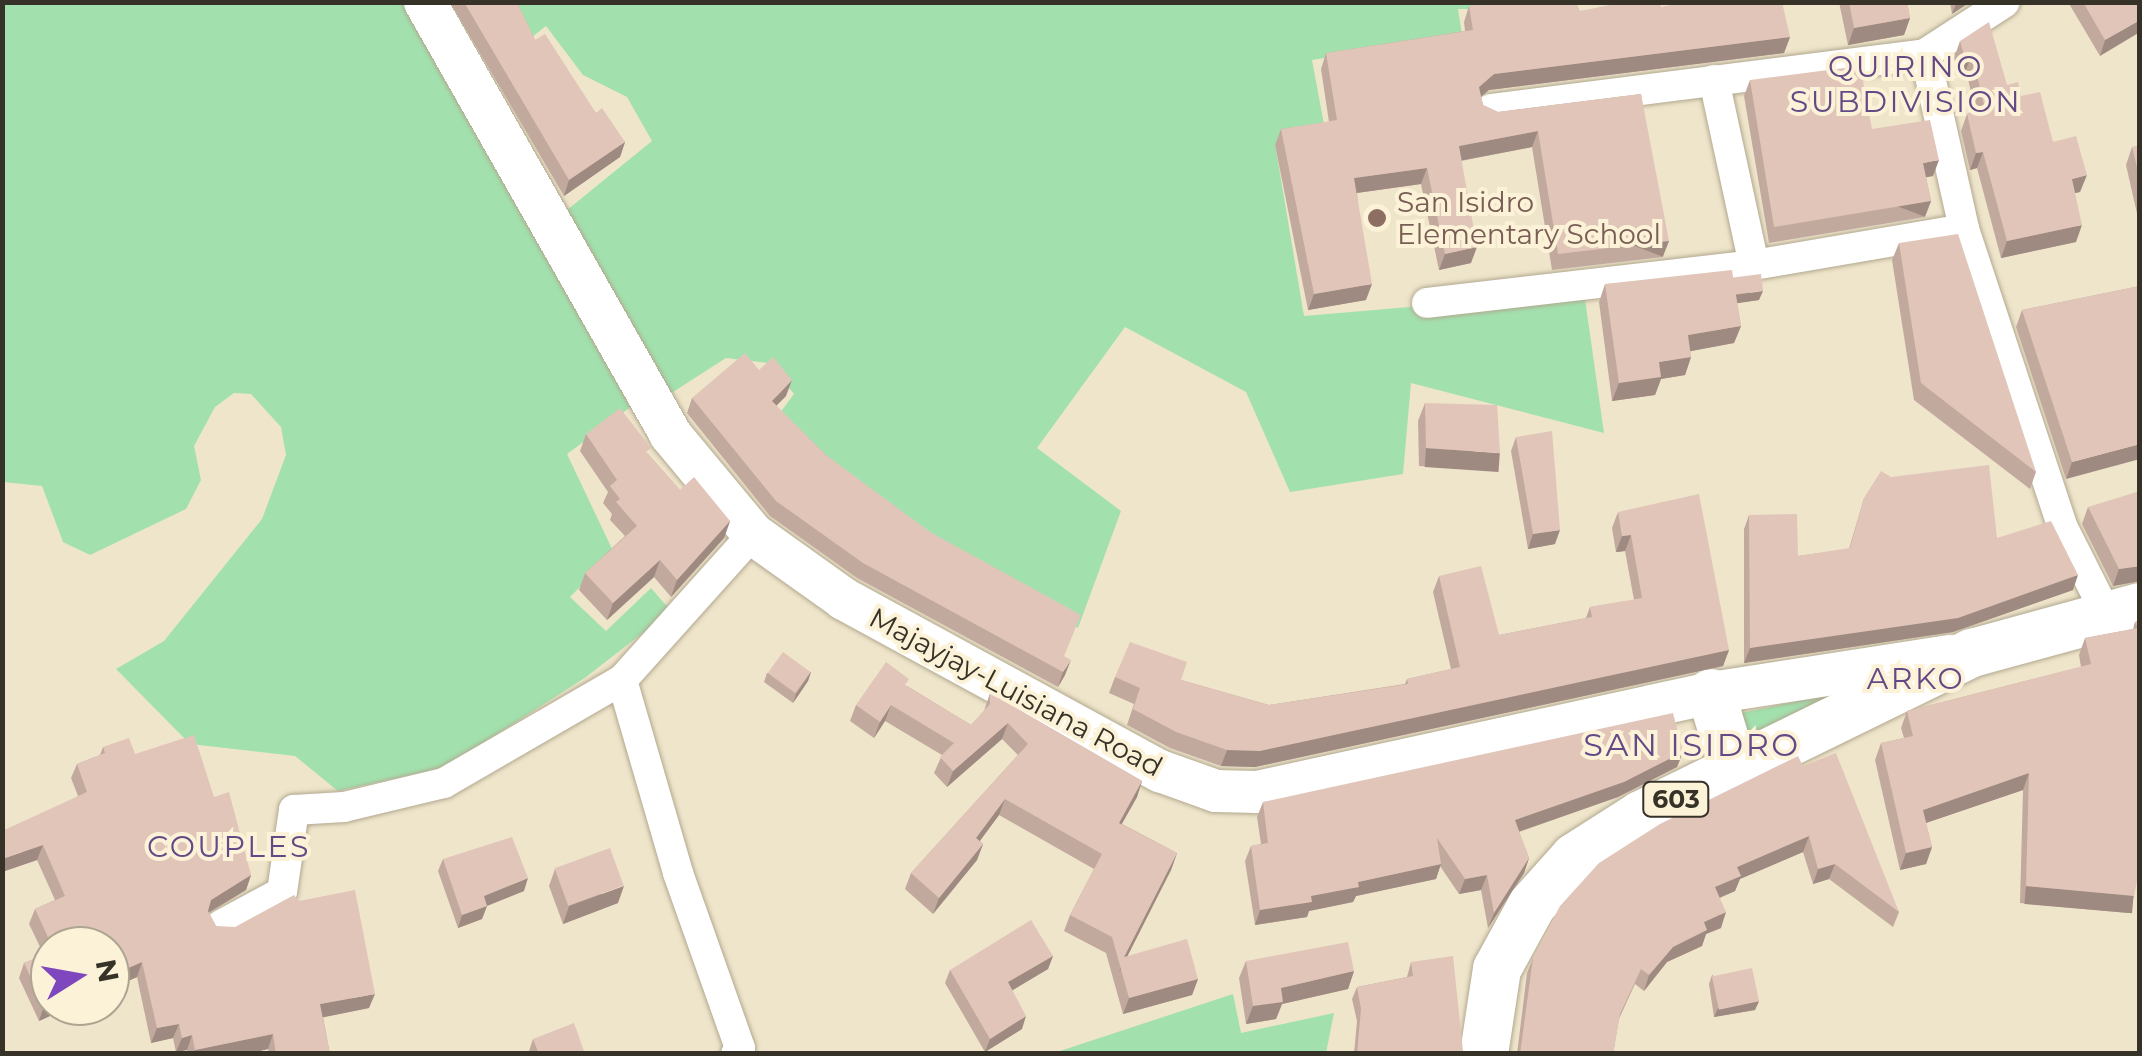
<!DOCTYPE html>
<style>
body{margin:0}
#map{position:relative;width:2142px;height:1056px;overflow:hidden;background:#efe5cb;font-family:Montserrat,sans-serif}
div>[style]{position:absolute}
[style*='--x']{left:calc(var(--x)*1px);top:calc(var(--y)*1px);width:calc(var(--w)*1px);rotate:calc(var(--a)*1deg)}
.green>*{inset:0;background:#a2e1ae}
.roads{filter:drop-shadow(0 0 2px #b1a88f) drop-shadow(0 0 2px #b1a88f)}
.street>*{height:30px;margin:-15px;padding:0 15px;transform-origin:15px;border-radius:15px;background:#fff}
.secondary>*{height:42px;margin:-21px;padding:0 21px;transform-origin:21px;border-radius:21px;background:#fff}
.primary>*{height:48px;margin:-24px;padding:0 24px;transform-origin:24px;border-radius:24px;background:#fff}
.wall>*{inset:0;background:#c2a99e}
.shaded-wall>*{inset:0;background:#9e8a81;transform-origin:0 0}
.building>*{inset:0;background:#e1c5b8;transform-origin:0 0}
.dots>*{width:28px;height:28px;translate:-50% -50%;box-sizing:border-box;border:5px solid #fcf2d8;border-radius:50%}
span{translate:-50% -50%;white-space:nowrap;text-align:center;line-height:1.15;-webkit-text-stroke:8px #fcf2d8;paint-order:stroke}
.shield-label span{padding:2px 8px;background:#fcf2d8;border:2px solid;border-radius:8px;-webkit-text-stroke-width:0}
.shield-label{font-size:25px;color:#363228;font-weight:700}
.education-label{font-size:28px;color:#785e54}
.left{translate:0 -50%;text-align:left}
.street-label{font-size:28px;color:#363228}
.neighbourhood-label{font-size:30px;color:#634986;letter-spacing:2.5px}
.quarter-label{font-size:32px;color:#634986;letter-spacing:2.5px}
.frame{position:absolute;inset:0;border:5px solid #363228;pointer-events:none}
.north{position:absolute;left:30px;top:926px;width:100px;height:100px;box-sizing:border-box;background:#fcf2d8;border:2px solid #ada592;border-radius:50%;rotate:79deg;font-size:28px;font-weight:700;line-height:40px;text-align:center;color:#363228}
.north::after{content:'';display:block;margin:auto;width:35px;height:45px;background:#7f47be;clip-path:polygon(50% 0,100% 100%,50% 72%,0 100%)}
</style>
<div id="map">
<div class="green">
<i style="clip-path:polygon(513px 2px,1488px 3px,1492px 9px,1458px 9px,1464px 48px,1434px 40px,1312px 60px,1326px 135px,1275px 144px,1304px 316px,1584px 292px,1604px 433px,1411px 383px,1403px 474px,1290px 492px,1246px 392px,1125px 327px,1037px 448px,1121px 511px,1078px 628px,819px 460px,779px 414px,794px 394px,768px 363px,726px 358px,659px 401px,556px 219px,652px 141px,627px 97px,583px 75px,546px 26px,523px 44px)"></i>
<i style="clip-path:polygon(3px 3px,411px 3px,632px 406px,567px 454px,614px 553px,570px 597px,606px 631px,651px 588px,671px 611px,586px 677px,446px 767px,338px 791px,295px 756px,190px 744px,116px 669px,164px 641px,262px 519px,286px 455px,281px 427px,251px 394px,234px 393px,215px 407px,194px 446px,201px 480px,186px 509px,90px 555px,63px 542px,42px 486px,3px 482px)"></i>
<i style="clip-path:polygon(1896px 681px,1753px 750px,1741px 713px)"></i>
<i style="clip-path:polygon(1233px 994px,1241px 1033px,1334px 1013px,1326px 1053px,1054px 1053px)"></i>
</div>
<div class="roads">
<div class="street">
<i style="--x:1925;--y:54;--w:179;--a:77.4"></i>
<i style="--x:1964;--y:229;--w:313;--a:71.7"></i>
<i style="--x:2062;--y:526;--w:104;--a:63.2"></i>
<i style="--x:1714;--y:80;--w:189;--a:77.8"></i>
<i style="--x:1491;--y:109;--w:437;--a:-7.2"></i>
<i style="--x:1925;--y:54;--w:95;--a:-33"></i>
<i style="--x:1427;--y:303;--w:329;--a:-6.6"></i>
<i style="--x:1754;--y:265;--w:213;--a:-9.7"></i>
<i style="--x:622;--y:680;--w:201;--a:73.8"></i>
<i style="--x:678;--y:873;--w:186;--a:70.5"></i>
<i style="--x:740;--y:1048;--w:7;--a:124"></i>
<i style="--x:221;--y:925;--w:69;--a:-28.4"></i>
<i style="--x:282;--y:892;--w:83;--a:-81.7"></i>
<i style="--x:294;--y:810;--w:50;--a:-3.4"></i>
<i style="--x:344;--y:807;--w:103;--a:-13.5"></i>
<i style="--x:444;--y:783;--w:206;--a:-30.1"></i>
<i style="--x:622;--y:680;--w:196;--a:-48.1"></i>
</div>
<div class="secondary">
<i style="--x:425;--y:2;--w:497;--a:60.4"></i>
<i style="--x:670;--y:434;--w:130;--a:50.3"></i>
<i style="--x:753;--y:534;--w:112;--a:35.5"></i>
<i style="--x:844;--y:599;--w:360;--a:28.6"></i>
<i style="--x:1160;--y:771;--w:59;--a:19.7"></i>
<i style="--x:1216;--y:791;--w:41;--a:1.4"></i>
<i style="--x:1257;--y:792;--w:465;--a:-12.3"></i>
<i style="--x:1711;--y:693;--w:243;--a:-8.8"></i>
</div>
<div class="primary">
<i style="--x:1711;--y:693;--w:83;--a:73.1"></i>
<i style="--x:1484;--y:1054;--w:86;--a:-81.3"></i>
<i style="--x:1497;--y:969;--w:73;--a:-61.3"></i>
<i style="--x:1532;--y:905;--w:64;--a:-48.1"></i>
<i style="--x:1575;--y:857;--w:78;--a:-32.5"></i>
<i style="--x:1641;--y:815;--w:369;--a:-26.1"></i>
<i style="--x:1972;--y:653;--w:174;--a:-15.3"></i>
</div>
</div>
<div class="wall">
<i style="clip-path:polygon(450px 2px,517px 2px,535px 40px,596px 113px,625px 142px,620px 157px,564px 196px)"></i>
<i style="clip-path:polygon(1839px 2px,1907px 2px,1910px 18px,1904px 35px,1848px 45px)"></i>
<i style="clip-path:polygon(1950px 2px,1970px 2px,1952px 14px)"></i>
<i style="clip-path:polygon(2068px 2px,2140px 2px,2100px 56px)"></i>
<i style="clip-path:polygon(1469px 6px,1580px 11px,1661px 7px,1790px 37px,1784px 53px,1489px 90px,1481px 97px,1483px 105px,1498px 112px,1641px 94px,1663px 257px,1552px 270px,1532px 147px,1461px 161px,1471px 263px,1439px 270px,1421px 184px,1357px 193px,1366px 300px,1308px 310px,1275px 145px,1281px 129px,1329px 122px,1321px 69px,1326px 53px,1465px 31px,1464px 22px)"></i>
<i style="clip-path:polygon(1960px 41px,2007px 85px,2021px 96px,2053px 142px,2080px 192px,2075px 193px,2076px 242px,2001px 258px,1977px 168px,1970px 170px,1961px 131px,1967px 114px,1975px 110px,1966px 70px,1958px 73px,1954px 58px)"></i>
<i style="clip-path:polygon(1750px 80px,1872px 129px,1933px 176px,1926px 177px,1931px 201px,1925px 217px,1769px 243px,1744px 96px)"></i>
<i style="clip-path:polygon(2140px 146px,2140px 218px,2138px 218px,2126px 165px,2132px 147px)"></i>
<i style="clip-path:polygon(1899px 243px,2036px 472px,2030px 489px,1914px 400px,1892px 260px)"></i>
<i style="clip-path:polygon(1733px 278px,1759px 300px,1737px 303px,1741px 326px,1734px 343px,1690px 351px,1691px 357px,1685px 375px,1661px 379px,1655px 395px,1612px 401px,1599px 302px,1605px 284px)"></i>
<i style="clip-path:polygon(2140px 286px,2066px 479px,2016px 327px,2022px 310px)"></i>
<i style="clip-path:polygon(786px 396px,776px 406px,826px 455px,1064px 656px,1065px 675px,1058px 687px,857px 578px,770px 516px,687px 413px,692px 398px)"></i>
<i style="clip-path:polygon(1425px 403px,1494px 471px,1419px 466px,1418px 421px)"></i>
<i style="clip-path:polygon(586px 434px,648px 454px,680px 490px,730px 521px,724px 538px,671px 597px,654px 577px,607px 620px,579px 590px,585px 573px,625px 536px,610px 520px,612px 514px,603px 503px,608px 492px,580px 451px)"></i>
<i style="clip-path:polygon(1516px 437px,1555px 544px,1528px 549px,1511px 451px)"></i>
<i style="clip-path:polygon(1864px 498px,1997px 538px,2073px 590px,1953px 632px,1744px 663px,1744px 529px,1749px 515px,1798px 556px,1849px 549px)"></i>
<i style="clip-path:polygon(2088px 507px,2140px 581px,2113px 586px,2082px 524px)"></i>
<i style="clip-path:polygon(1618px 512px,1729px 650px,1723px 666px,1255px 767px,1221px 766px,1170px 748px,1127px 725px,1134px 704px,1109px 693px,1115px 677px,1181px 680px,1269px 705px,1405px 684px,1407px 679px,1451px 669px,1433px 592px,1439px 576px,1499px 635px,1586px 618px,1590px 607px,1634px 600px,1625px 551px,1616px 552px,1612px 528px)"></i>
<i style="clip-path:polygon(2140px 620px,2134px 896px,2128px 913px,2020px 903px,2023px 790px,1926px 823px,1932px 847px,1926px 864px,1900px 870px,1875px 760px,1881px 743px,1904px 738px,1901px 728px,1907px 711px,2081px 667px,2079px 655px,2085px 638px,2133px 629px,2135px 622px)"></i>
<i style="clip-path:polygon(811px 672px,808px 681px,793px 703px,764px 682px,767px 673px)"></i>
<i style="clip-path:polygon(907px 686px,971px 725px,984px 711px,990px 693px,1142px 781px,1137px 797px,1122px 824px,1177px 853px,1171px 870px,1127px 956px,1198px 979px,1192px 995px,1123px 1014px,1106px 953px,1064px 931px,1070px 915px,1094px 869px,999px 815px,980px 841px,983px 844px,977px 860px,933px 914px,905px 889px,911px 873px,1018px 755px,1002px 739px,947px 787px,934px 773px,942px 755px,885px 721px,874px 738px,850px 721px,856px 705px)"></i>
<i style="clip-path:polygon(103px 747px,135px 754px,214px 797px,251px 875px,246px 890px,209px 913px,216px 926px,369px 1008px,323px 1017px,330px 1054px,269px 1054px,268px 1049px,247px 1054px,187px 1054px,187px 1050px,176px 1052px,173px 1038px,151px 1043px,137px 977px,110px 989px,110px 946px,50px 946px,50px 1006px,72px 1006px,39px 1021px,19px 978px,24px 963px,44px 955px,29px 924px,35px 909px,55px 900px,37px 860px,2px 872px,78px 796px,71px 778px,77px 764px,100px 755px)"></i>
<i style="clip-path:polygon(1683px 752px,1677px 767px,1618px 797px,1519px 832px,1529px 858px,1524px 873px,1488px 928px,1481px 890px,1459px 894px,1440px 866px,1436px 879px,1356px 896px,1353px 902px,1309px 911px,1307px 917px,1255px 925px,1245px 861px,1251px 846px,1261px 844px,1257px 817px,1263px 802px)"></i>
<i style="clip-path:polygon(1803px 766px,1899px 912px,1893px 927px,1829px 879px,1813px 884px,1803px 852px,1740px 879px,1735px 891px,1720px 898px,1721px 928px,1706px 934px,1702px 946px,1667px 962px,1644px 991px,1635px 984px,1619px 1019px,1613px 1054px,1517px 1054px,1527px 973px,1533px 958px)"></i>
<i style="clip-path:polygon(443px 859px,524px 891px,487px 906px,482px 919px,458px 928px,438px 871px)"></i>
<i style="clip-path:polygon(555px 869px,618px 903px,563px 924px,549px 886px)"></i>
<i style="clip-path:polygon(1053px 956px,1048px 969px,1012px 990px,1022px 1029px,985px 1052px,945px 983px,950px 970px)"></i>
<i style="clip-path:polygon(1246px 961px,1354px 971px,1348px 989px,1282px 1004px,1276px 1019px,1246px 1024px,1239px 978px)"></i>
<i style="clip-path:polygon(1411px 962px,1464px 1054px,1354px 1054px,1357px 1021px,1352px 999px,1357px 987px,1407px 977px)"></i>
<i style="clip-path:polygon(1712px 975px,1759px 1001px,1755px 1010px,1714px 1017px,1709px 984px)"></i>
<i style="clip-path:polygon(533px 1039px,585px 1054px,528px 1054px)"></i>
</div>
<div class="shaded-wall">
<i style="clip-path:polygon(1957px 2px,1970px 2px,1952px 14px)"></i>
<i style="clip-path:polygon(1910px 18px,1904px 35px,1848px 45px,1854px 28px)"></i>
<i style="clip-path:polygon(2140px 20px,2140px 32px,2100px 56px,2105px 40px)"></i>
<i style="clip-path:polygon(1790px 37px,1784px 53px,1489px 90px,1473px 103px,1479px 87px,1494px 74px)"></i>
<i style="clip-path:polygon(1972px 54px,1966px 70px,1958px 73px,1964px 56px)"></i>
<i style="clip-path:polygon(1538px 131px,1532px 147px,1453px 162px,1459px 146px)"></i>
<i style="clip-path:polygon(625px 142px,620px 157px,564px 196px,569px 180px)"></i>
<i style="clip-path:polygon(1983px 152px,1977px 168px,1970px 170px,1976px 153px)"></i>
<i style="clip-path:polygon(1939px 160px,1933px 176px,1917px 179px,1923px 163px)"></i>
<i style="clip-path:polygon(1427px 168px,1421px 184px,1349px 194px,1354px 178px)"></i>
<i style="clip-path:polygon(2087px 175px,2080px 192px,2066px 195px,2072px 179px)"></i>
<i style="left:1931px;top:201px;width:17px;height:159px;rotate:111deg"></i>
<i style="clip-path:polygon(2082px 225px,2076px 242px,2001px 258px,2007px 241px)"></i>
<i style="left:1669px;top:241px;width:17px;height:112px;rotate:111deg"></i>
<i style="clip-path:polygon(1477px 247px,1471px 263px,1439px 270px,1445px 254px)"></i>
<i style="clip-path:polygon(1372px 284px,1366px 300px,1308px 310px,1314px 294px)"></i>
<i style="clip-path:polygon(1763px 291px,1759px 300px,1732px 304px,1735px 295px)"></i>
<i style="clip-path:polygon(1741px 326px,1734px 343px,1681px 353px,1688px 335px)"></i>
<i style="clip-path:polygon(1691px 357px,1685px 375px,1661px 379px,1655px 395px,1612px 401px,1619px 383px,1659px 362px)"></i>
<i style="clip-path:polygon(792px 380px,786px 396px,766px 416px,772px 401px)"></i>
<i style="clip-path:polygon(2140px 444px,2140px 459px,2066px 479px,2072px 462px)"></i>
<i style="left:1426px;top:448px;width:74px;height:19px;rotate:4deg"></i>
<i style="clip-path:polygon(730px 521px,724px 538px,671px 597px,677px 580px)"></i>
<i style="clip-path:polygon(1560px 530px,1555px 544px,1528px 549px,1533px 534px)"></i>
<i style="clip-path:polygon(1631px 535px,1625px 551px,1616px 552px,1622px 536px)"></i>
<i style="clip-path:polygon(660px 560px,654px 577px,607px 620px,613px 603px)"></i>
<i style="clip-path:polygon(2140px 566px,2140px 581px,2113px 586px,2119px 569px)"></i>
<i style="clip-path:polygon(2078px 575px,2073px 590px,1953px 632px,1744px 663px,1750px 648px)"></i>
<i style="clip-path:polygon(1729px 650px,1723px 666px,1255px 767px,1221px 766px,1227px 750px)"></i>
<i style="clip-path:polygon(1071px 660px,1065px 675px,1058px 687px,1063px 672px)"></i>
<i style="clip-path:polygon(811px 672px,808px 681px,793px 703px,796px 694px)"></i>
<i style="clip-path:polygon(891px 705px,885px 721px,874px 738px,880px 722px)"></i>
<i style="clip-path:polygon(1008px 723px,1002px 739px,947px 787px,953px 771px)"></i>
<i style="clip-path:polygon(1683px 752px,1677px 767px,1618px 797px,1509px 835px,1515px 820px)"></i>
<i style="clip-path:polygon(2029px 773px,2023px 790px,1917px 826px,1923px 810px)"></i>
<i style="clip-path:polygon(1142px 781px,1137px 797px,1113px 839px,1119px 823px)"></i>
<i style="clip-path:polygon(1005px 799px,999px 815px,970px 854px,976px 838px)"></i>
<i style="clip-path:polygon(1809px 836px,1803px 852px,1740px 879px,1735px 891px,1709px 902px,1715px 887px,1737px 867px)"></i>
<i style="clip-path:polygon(983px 844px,977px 860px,933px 914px,939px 898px)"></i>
<i style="clip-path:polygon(43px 845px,37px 860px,2px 872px,2px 859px)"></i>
<i style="clip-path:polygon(1932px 847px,1926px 864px,1900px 870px,1906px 853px)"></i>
<i style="clip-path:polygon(1177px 853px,1171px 870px,1119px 973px,1124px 957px)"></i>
<i style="clip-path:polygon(1529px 858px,1524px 873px,1488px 928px,1494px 913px)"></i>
<i style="clip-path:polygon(1441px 864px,1436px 879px,1356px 896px,1353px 902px,1309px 911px,1307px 917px,1255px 925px,1260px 910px,1358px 882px)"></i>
<i style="clip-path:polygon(1835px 864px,1829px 879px,1813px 884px,1818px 869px)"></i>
<i style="clip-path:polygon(251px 875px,246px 890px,206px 914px,211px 900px)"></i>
<i style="clip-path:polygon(1487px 875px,1481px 890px,1459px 894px,1465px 879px)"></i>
<i style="clip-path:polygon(528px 878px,524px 891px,479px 909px,484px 896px)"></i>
<i style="clip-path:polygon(624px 886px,618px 903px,563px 924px,569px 906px)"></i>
<i style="left:2026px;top:886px;width:108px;height:18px;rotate:5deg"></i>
<i style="clip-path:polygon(487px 906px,482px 919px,458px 928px,462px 915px)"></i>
<i style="clip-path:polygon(1726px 912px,1721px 928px,1706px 934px,1702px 946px,1667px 962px,1644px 991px,1649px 975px,1673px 947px,1704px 922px)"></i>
<i style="clip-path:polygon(1053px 956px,1048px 969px,1003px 996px,1008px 982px)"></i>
<i style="clip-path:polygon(142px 962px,137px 977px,110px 989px,110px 976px)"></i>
<i style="clip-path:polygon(1354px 971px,1348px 989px,1282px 1004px,1276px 1019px,1246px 1024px,1253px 1006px,1281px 988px)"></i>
<i style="clip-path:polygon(1198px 979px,1192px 995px,1123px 1014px,1129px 998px)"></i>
<i style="clip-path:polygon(375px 994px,369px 1008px,315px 1019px,320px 1004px)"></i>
<i style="clip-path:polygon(1759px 1001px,1755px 1010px,1714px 1017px,1718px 1008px)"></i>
<i style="clip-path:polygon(50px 1004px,50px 1006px,72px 1006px,39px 1021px,44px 1006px)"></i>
<i style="clip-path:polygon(1026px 1016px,1022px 1029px,985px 1052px,990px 1039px)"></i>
<i style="clip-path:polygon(179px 1024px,173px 1038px,151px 1043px,157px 1028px)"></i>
<i style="clip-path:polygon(273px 1034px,268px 1049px,247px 1054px,194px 1054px,195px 1050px)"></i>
<i style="clip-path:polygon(192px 1035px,187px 1050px,176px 1052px,182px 1038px)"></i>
</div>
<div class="building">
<i style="clip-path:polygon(464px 2px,517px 2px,535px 40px,545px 34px,596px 113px,602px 108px,625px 142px,569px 180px)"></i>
<i style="clip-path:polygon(1492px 2px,1576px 2px,1580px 11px,1625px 2px,1660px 2px,1661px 7px,1685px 2px,1782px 2px,1790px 37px,1494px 74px,1479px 87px,1483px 105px,1498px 112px,1641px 94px,1669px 241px,1558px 254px,1538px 131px,1459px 146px,1477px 247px,1445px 254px,1427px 168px,1354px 178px,1372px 284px,1314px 294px,1281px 129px,1337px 120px,1326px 53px,1473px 30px,1469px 6px)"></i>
<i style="clip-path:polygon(1849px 2px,1907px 2px,1910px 18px,1854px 28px)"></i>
<i style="clip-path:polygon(2083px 2px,2140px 2px,2140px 20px,2105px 40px)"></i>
<i style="clip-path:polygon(1989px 22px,2007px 85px,2018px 82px,2021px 96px,2040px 92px,2053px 142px,2076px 136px,2087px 175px,2072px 179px,2082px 225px,2007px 241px,1983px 152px,1976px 153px,1967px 114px,1984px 105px,1972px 54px,1964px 56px,1960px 41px)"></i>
<i style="clip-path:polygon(1860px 66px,1872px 129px,1930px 120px,1939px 160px,1923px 163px,1931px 201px,1774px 227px,1750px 80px)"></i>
<i style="clip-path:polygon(2140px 146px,2140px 179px,2132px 147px)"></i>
<i style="clip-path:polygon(1958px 234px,2036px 472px,1921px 383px,1899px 243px)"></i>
<i style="clip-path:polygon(1732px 270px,1741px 326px,1688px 335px,1691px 357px,1659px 362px,1661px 377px,1619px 383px,1605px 284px)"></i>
<i style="left:1761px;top:274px;width:17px;height:28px;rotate:83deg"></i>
<i style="clip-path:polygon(2140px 286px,2140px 444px,2072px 462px,2022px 310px)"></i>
<i style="clip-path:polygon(745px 353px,759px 370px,773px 357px,792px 380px,772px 401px,826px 455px,930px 532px,1081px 615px,1064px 656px,1071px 660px,1063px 672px,863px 563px,776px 501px,692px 398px)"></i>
<i style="clip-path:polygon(1425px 403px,1497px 405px,1500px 453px,1426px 448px)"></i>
<i style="clip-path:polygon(620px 408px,651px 448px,646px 452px,680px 490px,694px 477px,730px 521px,677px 580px,660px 560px,613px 603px,585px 573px,637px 526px,616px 502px,620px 499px,610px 486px,617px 480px,586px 434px)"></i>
<i style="clip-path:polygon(1552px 431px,1560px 530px,1533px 534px,1516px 437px)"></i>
<i style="clip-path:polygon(1989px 465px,1997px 538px,2051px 521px,2078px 575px,1958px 618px,1750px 648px,1749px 515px,1797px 514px,1798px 556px,1850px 548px,1864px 498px,1881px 471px,1891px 477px)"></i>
<i style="clip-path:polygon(2140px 491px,2140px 566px,2119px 569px,2088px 507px)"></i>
<i style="clip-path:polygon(1699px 494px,1729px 650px,1260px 751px,1227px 750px,1176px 732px,1133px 709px,1140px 688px,1115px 677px,1130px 642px,1187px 662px,1181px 680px,1269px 705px,1408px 684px,1407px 679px,1460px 667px,1439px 576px,1481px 566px,1499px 635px,1592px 617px,1590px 607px,1642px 598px,1631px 535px,1622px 536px,1618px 512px)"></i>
<i style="clip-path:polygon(2140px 620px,2140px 865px,2134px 896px,2026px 886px,2029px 773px,1923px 810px,1932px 847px,1906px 853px,1881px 743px,1913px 736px,1907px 711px,2091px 664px,2085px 638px,2138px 628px,2135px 622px)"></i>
<i style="left:783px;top:652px;width:34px;height:26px;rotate:36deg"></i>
<i style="clip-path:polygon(886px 662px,909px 679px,905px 685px,971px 725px,990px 704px,990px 693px,1142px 781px,1119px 823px,1177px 853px,1124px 957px,1187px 939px,1198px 979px,1129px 998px,1112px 937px,1070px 915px,1102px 854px,1005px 799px,976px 838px,983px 844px,939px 898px,911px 873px,1028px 744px,1008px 723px,953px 771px,940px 757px,954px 743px,891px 705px,880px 722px,856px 705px)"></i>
<i style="clip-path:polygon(1673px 713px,1683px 752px,1624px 782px,1515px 820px,1529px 858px,1494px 913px,1487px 875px,1465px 879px,1437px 838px,1441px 864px,1358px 882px,1359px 887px,1311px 896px,1312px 902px,1260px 910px,1251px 846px,1268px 843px,1263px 802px)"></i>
<i style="clip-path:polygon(194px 735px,214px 797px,229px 792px,251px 875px,211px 900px,208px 911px,216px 926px,235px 927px,294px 895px,299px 901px,355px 890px,375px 994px,320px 1004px,330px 1054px,276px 1054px,273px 1034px,195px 1050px,192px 1035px,182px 1038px,179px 1024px,157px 1028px,142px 962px,110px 976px,110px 946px,52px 946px,35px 909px,65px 896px,43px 845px,2px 859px,2px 831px,87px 792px,77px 764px,105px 753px,103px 747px,129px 738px,135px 754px)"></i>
<i style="clip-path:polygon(1836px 753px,1899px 912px,1835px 864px,1818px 869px,1809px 836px,1737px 867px,1741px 876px,1715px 887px,1726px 912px,1704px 922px,1707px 930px,1673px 947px,1649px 975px,1641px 969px,1620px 1014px,1613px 1054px,1520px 1054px,1533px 958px,1560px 906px,1599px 863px,1660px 824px,1798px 756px,1803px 766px)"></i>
<i style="clip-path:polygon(512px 837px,528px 878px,484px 896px,487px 906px,462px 915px,443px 859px)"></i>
<i style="left:610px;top:848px;width:40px;height:59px;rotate:70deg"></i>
<i style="clip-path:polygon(1031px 920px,1053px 956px,1008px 982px,1026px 1016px,990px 1039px,950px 970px)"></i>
<i style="clip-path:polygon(1348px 942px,1354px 971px,1281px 988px,1283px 1002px,1253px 1006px,1246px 961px)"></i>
<i style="clip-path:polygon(50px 952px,50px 1004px,44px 1006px,24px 963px)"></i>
<i style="clip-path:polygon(1453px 956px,1463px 1051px,1464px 1054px,1357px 1054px,1361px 1009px,1357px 987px,1413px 976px,1411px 962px)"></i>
<i style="left:1752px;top:968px;width:34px;height:41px;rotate:78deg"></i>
<i style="clip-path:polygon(574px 1023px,585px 1054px,539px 1054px,533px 1039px)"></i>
</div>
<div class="dots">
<i style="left:1377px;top:218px;background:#8d6e63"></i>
</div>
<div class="shield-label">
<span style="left:1676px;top:799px">603</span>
</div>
<div class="education-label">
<span class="left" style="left:1397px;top:218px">San Isidro<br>Elementary School</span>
</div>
<div class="street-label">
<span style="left:1016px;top:692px;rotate:28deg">Majayjay-Luisiana Road</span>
</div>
<div class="neighbourhood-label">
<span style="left:1906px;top:84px">QUIRINO<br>SUBDIVISION</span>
<span style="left:1916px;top:679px">ARKO</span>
<span style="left:229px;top:847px">COUPLES</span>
</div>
<div class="quarter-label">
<span style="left:1692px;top:745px">SAN ISIDRO</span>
</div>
<div class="frame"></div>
<div class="north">N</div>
</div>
